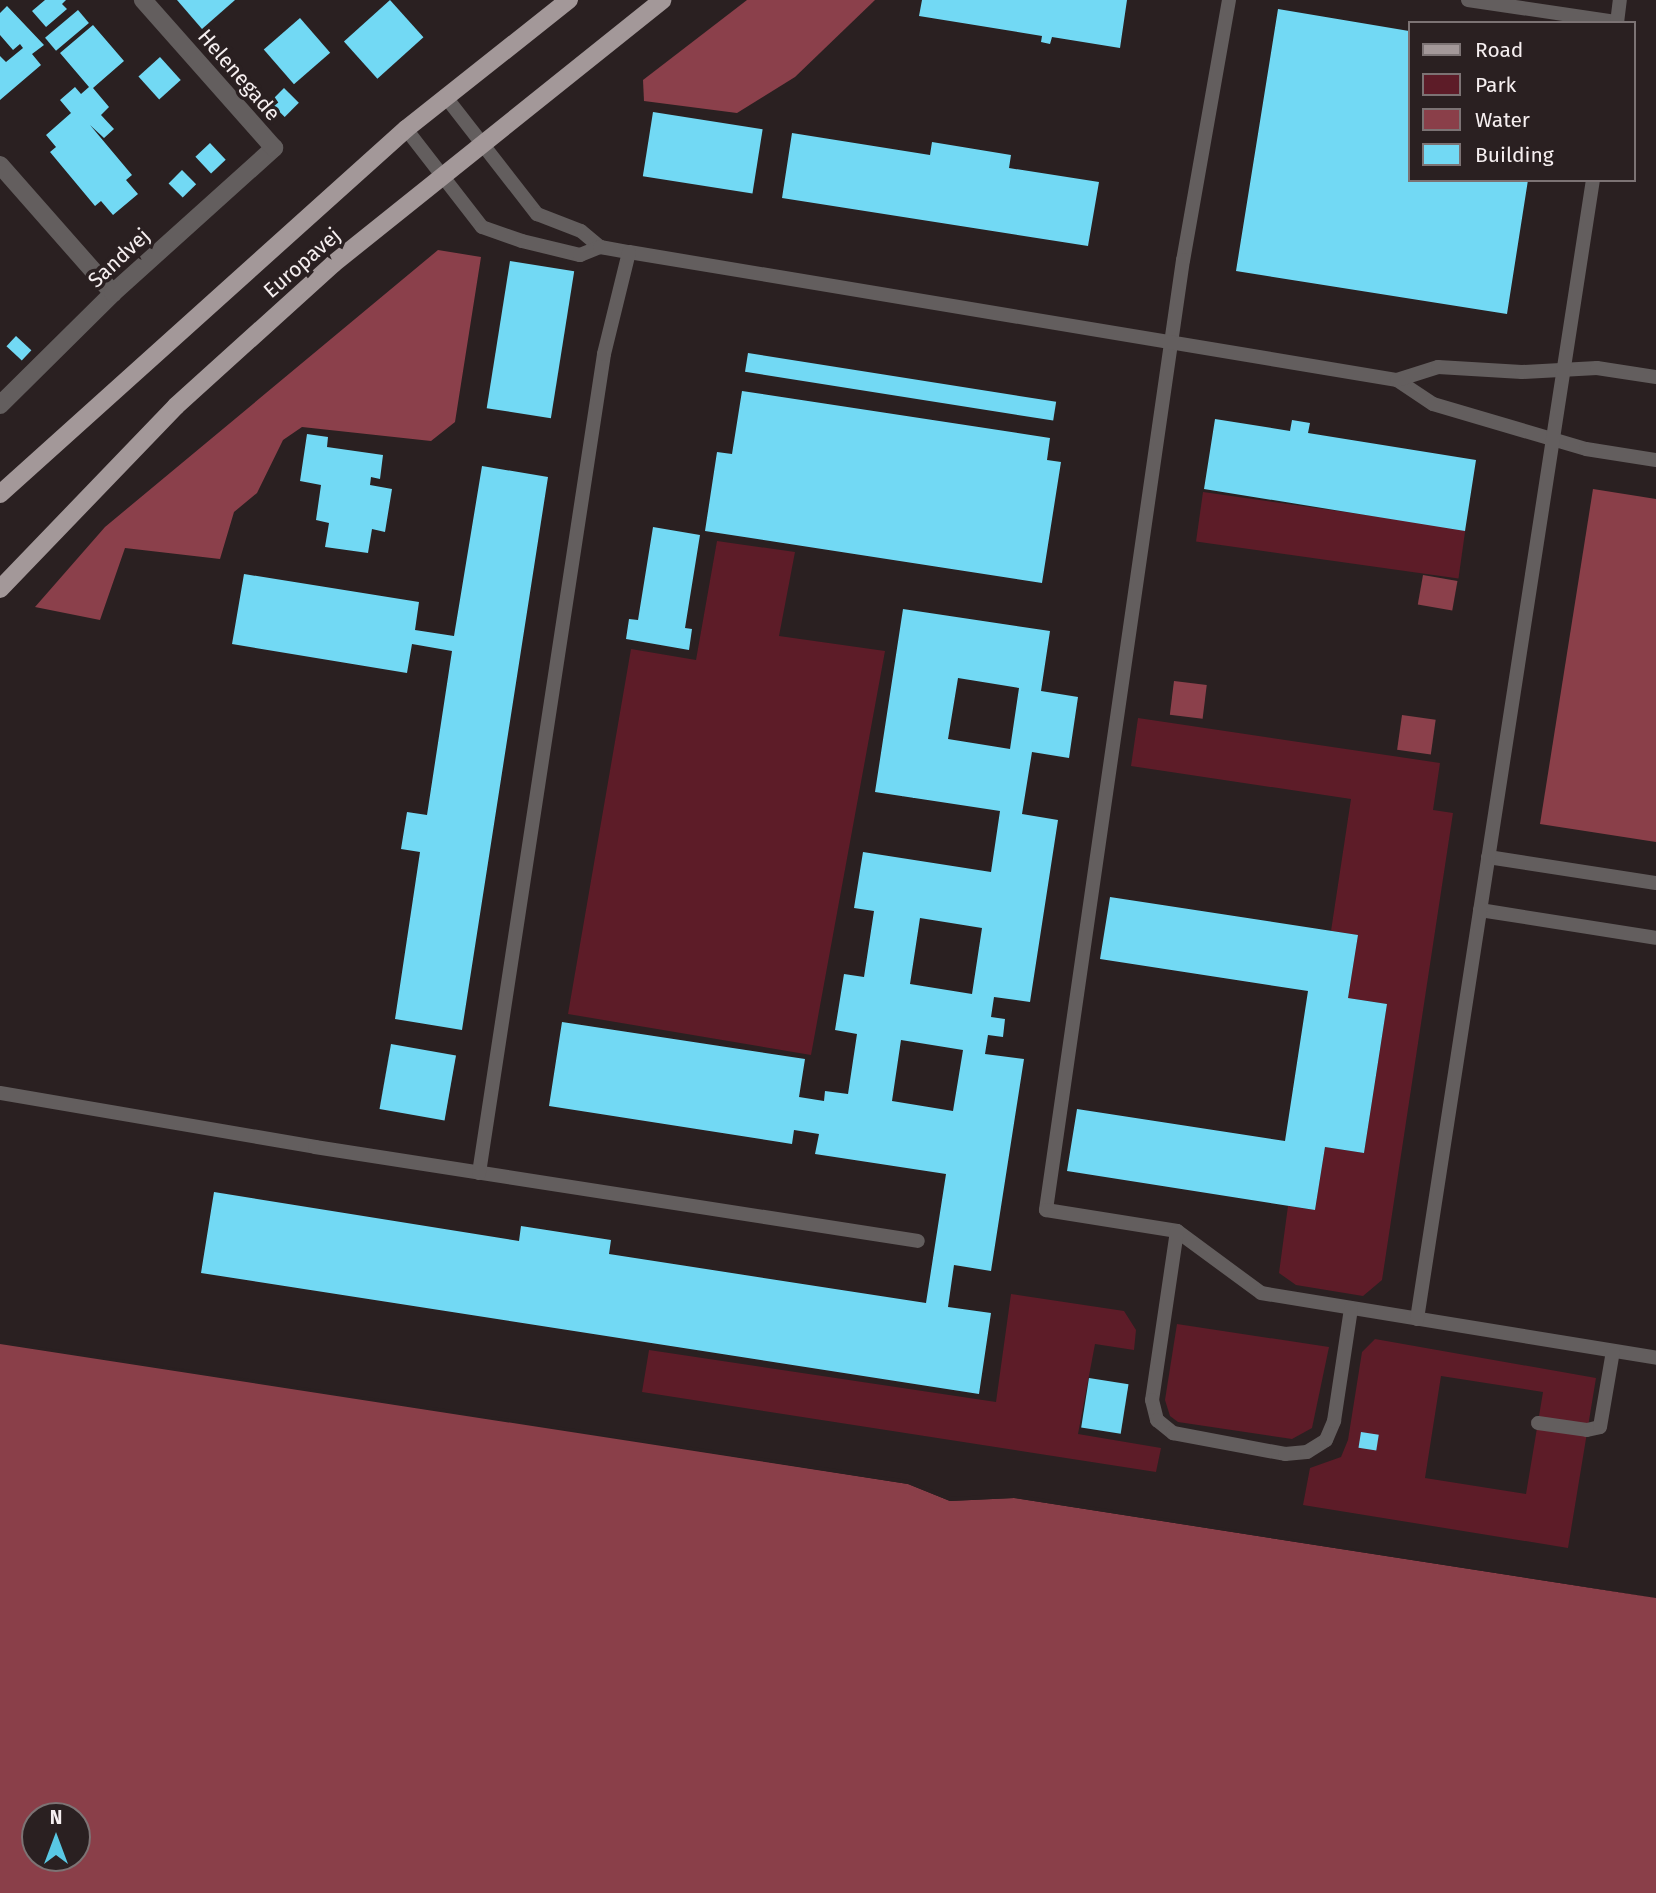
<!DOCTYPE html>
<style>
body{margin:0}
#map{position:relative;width:1656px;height:1893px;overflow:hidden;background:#2a2021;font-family:"Fira Sans",sans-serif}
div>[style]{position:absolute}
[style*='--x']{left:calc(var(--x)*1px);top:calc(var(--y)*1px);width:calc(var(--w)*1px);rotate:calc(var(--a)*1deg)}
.green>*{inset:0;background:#5d1c28;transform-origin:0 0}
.forest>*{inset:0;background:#8b404b;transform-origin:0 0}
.water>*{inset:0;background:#8a3f49}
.pier>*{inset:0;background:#2a2021}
.building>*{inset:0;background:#72d9f4;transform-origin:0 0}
.service>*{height:14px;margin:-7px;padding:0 7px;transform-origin:7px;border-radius:7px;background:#635e5e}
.minor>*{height:18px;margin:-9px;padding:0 9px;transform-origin:9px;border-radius:9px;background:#635e5e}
.primary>*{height:18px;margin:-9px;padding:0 9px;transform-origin:9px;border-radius:9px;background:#a39899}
span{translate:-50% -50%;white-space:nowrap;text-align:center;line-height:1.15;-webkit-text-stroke:7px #2a2021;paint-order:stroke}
.street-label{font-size:21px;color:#f6eff0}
.legend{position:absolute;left:1408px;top:21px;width:228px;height:161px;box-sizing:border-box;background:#2a2021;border:2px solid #7c7374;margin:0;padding:9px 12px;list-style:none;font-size:21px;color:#f6eff0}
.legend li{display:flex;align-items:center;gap:14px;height:35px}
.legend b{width:35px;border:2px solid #7c7374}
.north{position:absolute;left:21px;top:1802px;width:70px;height:70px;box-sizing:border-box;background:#2a2021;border:2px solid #7c7374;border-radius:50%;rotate:0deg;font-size:19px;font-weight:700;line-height:28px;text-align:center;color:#f6eff0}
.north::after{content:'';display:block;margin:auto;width:24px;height:32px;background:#59c8e4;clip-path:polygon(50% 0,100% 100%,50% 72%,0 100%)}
</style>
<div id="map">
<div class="green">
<i style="left:1203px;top:492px;width:265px;height:50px;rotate:8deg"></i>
<i style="clip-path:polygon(717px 541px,795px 552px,779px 636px,885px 651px,811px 1055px,568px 1014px,631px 649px,696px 660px)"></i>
<i style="clip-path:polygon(1138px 718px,1440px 763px,1433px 810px,1453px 813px,1382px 1280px,1363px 1296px,1296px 1285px,1279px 1273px,1288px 1206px,1315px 1210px,1325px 1147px,1364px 1153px,1387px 1004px,1348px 998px,1358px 935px,1331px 931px,1351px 799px,1131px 766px)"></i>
<i style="clip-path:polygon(1011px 1294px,1124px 1311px,1136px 1330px,1134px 1350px,1095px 1344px,1078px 1434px,1161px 1448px,1156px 1472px,642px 1392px,649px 1350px,996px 1402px)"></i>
<i style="clip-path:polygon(1177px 1324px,1329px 1347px,1312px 1428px,1292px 1439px,1178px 1422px,1170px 1416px,1165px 1400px)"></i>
<i style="clip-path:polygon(evenodd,1375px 1339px,1596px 1378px,1568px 1548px,1303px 1505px,1310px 1468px,1341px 1457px,1348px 1440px,1362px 1352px,1375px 1339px,1441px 1376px,1543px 1392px,1526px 1494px,1425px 1478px,1441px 1376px)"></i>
</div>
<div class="forest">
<i style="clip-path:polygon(747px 0,875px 0,795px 77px,737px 113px,644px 101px,643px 80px)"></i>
<i style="clip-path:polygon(438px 250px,481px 257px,455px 422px,431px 441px,302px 427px,283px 440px,257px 493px,234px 512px,220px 559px,125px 548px,100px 620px,35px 607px,105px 527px)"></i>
<i style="left:1423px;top:575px;width:35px;height:30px;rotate:10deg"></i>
<i style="left:1174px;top:681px;width:33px;height:34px;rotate:7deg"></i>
<i style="left:1402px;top:715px;width:34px;height:35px;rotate:8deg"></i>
</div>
<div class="water">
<i style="clip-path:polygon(1593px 489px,1656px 499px,1656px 842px,1540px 824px)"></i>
<i style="clip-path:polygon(evenodd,0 1344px,908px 1484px,950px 1501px,1014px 1498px,1656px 1598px,1656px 1893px,0 1893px,0 1344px,35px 1816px,77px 1816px,77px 1858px,35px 1858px,35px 1816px)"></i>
</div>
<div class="pier">
<i style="clip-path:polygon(1px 1341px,908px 1480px,950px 1497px,1015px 1494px,1656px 1598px,1014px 1498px,950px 1501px,908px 1484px)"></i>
</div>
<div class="building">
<i style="clip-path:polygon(45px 0,66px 0,62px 4px,67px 9px,46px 27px,32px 11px)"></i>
<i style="clip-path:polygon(177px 0,235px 0,202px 29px)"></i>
<i style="left:390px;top:0;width:50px;height:62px;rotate:48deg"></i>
<i style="clip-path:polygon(922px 0,1127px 0,1120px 48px,1052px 37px,1050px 44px,1041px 42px,1042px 36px,919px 16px)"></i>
<i style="clip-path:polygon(7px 6px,44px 45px,32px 54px,41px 65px,0 100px,0 56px,6px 62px,23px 48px,20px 44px,13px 50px,0 35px,0 13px)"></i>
<i style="clip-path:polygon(1278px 9px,1409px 31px,1409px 180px,1528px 180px,1507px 314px,1236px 271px)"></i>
<i style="left:78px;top:10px;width:17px;height:43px;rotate:50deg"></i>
<i style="left:300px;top:18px;width:46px;height:48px;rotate:49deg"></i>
<i style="clip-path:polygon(93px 25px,124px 61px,93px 88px,109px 107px,101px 115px,114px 129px,104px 138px,90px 125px,132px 175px,126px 180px,138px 194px,113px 215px,101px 201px,95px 206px,50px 152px,56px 147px,46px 135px,71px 113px,60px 100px,75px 87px,81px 94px,89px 87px,60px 53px)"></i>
<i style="left:160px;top:57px;width:31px;height:29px;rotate:48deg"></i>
<i style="left:284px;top:88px;width:21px;height:20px;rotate:45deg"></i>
<i style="left:653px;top:112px;width:111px;height:65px;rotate:9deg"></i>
<i style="clip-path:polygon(792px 133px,930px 155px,932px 142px,1011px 155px,1009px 168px,1099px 182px,1088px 246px,782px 198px)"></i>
<i style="left:210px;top:143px;width:23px;height:20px;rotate:47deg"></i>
<i style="left:182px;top:170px;width:20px;height:19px;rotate:45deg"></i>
<i style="left:510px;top:261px;width:65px;height:149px;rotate:9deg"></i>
<i style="left:16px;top:336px;width:21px;height:14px;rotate:43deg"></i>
<i style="left:748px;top:353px;width:312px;height:19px;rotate:9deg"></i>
<i style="clip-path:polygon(742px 391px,1050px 438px,1047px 460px,1061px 462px,1042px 583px,705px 531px,717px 452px,732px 454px)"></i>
<i style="clip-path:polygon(1215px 419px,1290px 431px,1292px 420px,1310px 423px,1308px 433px,1476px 460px,1465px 531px,1204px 489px)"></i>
<i style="clip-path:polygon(307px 434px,328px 437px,327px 447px,383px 455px,380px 479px,371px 477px,370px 485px,392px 489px,385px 532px,372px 529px,368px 553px,325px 547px,329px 523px,316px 520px,321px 485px,300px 481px)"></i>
<i style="clip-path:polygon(482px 466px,548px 477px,462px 1030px,395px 1019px,420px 852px,401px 849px,407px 812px,427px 815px,452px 651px,412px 644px,407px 673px,232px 644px,244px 574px,419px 602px,415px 630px,454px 636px)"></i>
<i style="clip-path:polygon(653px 527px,700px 535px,685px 628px,692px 629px,689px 650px,626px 639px,629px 619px,638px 620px)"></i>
<i style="clip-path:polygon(evenodd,903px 609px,1050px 631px,1041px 691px,1078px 697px,1069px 758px,1032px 752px,1022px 814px,1058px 820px,1030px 1002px,994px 997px,991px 1017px,1005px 1019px,1003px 1037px,988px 1035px,985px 1054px,1024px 1059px,991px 1271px,954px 1265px,948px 1307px,991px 1313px,979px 1394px,201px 1273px,214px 1192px,519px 1241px,521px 1226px,611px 1240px,609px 1254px,926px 1303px,946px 1174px,815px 1154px,819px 1134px,794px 1130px,792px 1144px,549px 1106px,562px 1022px,805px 1059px,799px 1097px,824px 1101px,825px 1091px,848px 1094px,857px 1034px,835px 1030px,844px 974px,864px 977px,874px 911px,854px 908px,863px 852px,991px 872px,1000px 811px,875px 792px,903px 609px,958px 678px,1019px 688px,1010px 749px,948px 739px,958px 678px,903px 609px,920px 918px,982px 928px,972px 994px,910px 984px,920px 918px,903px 609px,901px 1040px,963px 1050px,953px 1111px,892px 1101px,901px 1040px)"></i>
<i style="clip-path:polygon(1110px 897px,1358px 935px,1348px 998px,1387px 1004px,1364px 1153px,1325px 1147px,1315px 1210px,1067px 1171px,1077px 1109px,1285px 1141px,1308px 991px,1100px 959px)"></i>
<i style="left:391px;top:1044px;width:66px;height:66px;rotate:10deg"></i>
<i style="left:1089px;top:1378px;width:40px;height:50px;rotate:9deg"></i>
<i style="left:1361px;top:1432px;width:18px;height:16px;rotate:9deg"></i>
</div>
<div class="service">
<i style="--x:1229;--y:0;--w:264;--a:100"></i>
<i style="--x:1183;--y:260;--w:960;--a:98.21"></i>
<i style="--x:1046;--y:1210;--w:133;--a:9.1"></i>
<i style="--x:1177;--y:1231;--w:104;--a:36.4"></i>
<i style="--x:1261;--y:1293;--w:400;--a:9.3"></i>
<i style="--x:1468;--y:0;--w:151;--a:8.4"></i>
<i style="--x:1617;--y:23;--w:23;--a:-83"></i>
<i style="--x:445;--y:96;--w:150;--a:52.1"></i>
<i style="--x:537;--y:214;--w:47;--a:21.1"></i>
<i style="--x:581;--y:231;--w:25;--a:40"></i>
<i style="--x:406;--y:129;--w:124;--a:52.2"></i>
<i style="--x:482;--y:227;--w:42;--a:19.3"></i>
<i style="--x:522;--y:241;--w:60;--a:13.6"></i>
<i style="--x:580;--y:255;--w:22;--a:-22"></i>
<i style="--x:600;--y:247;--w:29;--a:10"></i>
<i style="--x:629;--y:252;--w:779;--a:9.46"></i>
<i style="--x:1397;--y:380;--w:43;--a:33.7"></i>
<i style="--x:1433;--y:404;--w:159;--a:16.4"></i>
<i style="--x:1586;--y:449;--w:71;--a:8.9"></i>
<i style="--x:1397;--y:380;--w:43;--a:-17.6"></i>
<i style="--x:1438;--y:367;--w:84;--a:3.4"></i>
<i style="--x:1522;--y:372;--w:75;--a:-3.1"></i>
<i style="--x:1597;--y:368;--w:60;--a:8.7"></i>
<i style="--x:1488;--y:857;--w:170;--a:8.8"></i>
<i style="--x:1480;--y:910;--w:178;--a:9"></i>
<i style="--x:0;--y:1093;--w:320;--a:9.7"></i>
<i style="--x:315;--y:1147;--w:610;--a:8.86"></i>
<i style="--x:479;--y:1173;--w:828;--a:-81.32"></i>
<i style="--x:604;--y:354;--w:105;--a:-76.2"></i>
<i style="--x:1177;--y:1231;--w:171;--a:98.4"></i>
<i style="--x:1152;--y:1400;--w:21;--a:76"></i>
<i style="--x:1157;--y:1420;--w:21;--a:39"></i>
<i style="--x:1173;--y:1433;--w:114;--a:10.6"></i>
<i style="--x:1285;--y:1454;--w:22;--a:-5"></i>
<i style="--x:1307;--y:1452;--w:22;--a:-32"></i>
<i style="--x:1326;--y:1440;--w:21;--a:-67"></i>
<i style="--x:1334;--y:1421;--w:114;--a:-81.4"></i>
<i style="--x:1417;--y:1319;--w:1153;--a:-81.22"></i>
<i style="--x:1538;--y:1423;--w:49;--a:8.1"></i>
<i style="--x:1587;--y:1430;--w:13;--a:-13"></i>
<i style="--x:1600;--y:1427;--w:77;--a:-80.3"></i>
</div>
<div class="minor">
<i style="--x:0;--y:165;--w:171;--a:48.6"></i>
<i style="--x:0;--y:405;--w:159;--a:-44.7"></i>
<i style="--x:113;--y:293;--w:217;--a:-42"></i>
<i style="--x:274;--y:148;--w:198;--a:-131.5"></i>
</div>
<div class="primary">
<i style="--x:0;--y:494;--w:546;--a:-41.96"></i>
<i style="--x:406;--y:129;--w:208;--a:-38.4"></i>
<i style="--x:0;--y:589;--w:254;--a:-46.1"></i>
<i style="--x:176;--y:406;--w:212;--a:-42.1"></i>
<i style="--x:333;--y:264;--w:422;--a:-38.7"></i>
</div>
<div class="street-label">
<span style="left:239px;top:75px;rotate:49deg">Helenegade</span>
<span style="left:119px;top:258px;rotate:-43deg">Sandvej</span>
<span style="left:302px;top:263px;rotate:-41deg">Europavej</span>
</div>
<ul class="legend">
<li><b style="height:9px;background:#a39899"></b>Road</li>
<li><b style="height:19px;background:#5d1c28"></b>Park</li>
<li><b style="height:19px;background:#8a3f49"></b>Water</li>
<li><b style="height:19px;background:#72d9f4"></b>Building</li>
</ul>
<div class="north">N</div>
</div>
